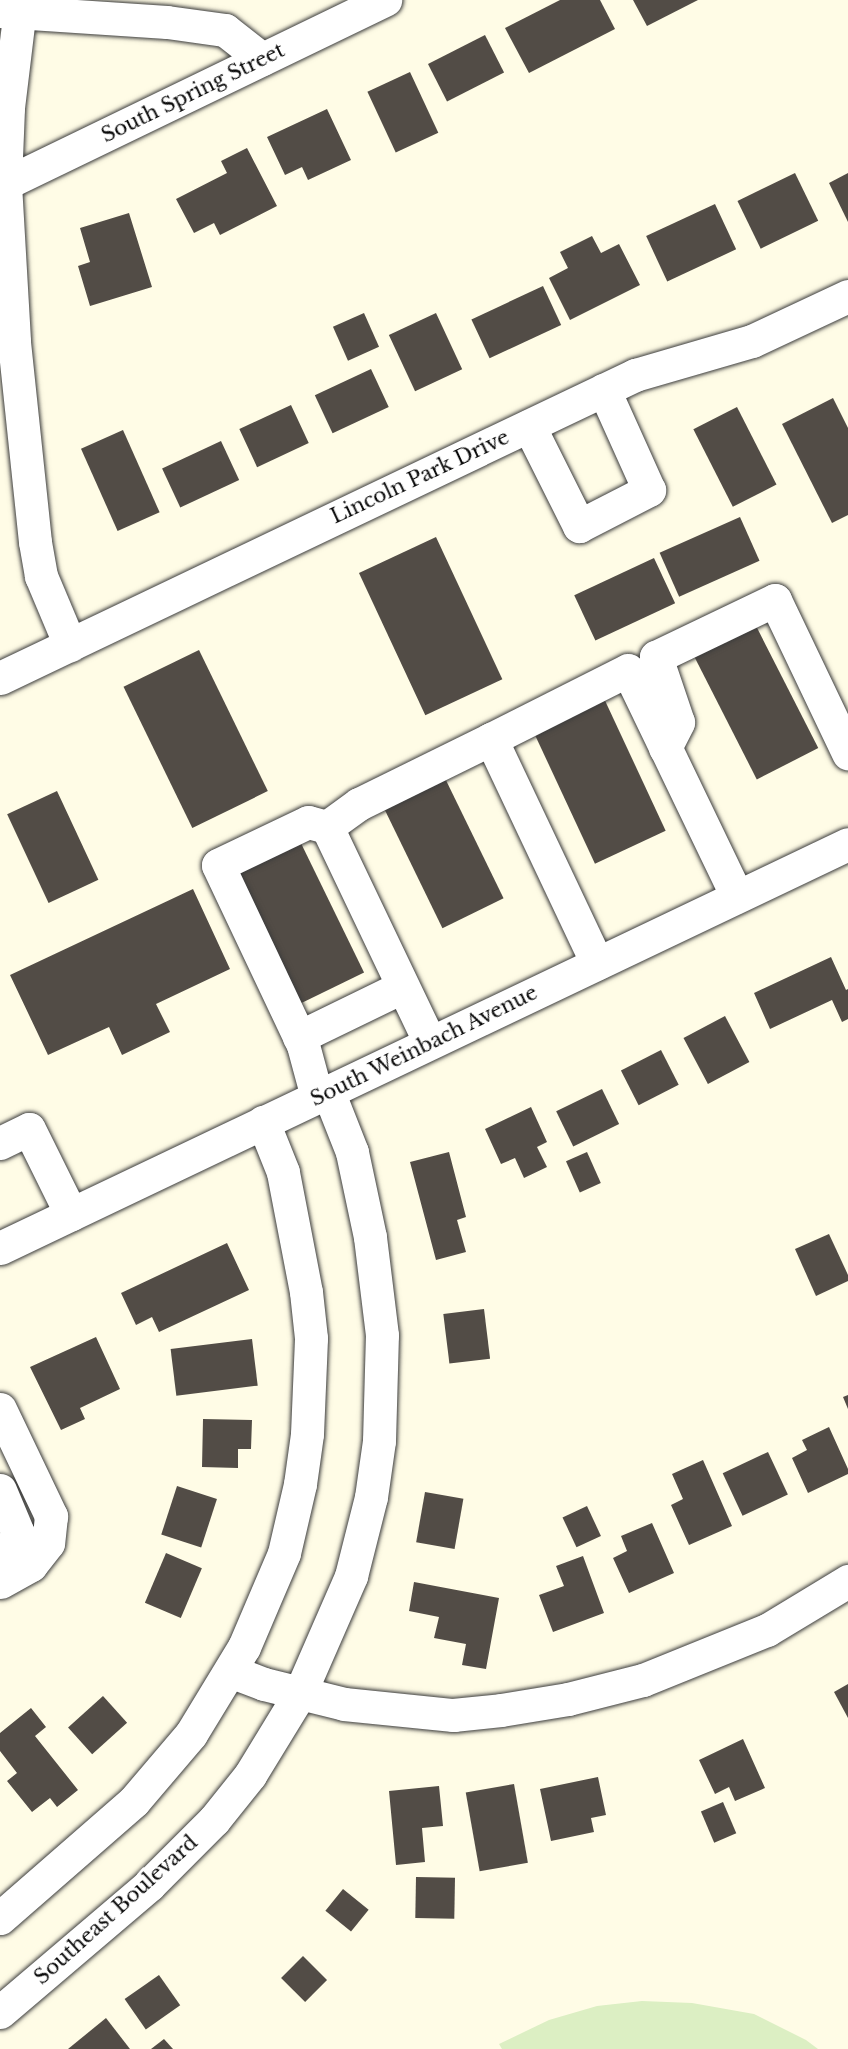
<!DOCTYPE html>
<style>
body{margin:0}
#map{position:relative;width:848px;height:2049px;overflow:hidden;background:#fffce6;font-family:"Libre Baskerville",serif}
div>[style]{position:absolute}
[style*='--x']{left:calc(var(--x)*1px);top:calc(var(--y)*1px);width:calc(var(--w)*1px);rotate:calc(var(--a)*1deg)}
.pitch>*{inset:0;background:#dcefc3}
.building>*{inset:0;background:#524c46;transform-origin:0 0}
.roads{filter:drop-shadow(0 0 2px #3c3c3c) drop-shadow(0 0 2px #3c3c3c)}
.minor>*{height:33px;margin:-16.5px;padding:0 16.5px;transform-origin:16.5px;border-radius:16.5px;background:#fff}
span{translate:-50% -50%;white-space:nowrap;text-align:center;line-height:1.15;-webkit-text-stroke:6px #fff;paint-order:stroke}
.street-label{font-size:20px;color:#090909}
</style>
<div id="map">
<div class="pitch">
<i style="clip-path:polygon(642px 2001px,692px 2003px,754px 2014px,806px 2040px,818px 2049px,502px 2049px,499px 2044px,549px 2020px,597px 2006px)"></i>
</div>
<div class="building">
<i style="clip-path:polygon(560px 0,600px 0,615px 29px,529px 73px,505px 28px)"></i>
<i style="clip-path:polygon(633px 0,698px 0,647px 26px)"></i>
<i style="left:485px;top:35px;width:42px;height:64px;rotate:63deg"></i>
<i style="left:410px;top:72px;width:67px;height:47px;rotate:65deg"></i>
<i style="clip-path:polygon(327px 109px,351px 160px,308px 180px,302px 167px,285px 175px,267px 137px)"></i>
<i style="clip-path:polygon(247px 148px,277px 206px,220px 235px,214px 223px,194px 233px,176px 199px,227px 173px,221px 161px)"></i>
<i style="left:795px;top:173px;width:53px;height:64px;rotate:64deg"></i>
<i style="clip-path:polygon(848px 173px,848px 222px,829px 183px)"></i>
<i style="left:715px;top:204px;width:50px;height:76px;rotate:65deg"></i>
<i style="clip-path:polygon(129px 213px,152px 287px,90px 306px,78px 266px,90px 262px,80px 228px)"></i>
<i style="clip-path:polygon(592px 236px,601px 253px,619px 244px,640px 285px,570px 320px,549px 278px,568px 268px,560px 252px)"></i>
<i style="left:543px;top:286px;width:43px;height:79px;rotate:65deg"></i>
<i style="left:364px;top:313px;width:37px;height:34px;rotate:66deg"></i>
<i style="left:436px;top:313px;width:62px;height:52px;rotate:65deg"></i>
<i style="left:371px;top:369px;width:42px;height:62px;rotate:65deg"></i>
<i style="clip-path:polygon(833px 398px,848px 428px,848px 515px,832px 523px,782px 424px)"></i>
<i style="left:291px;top:405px;width:42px;height:57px;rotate:65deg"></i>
<i style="left:737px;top:407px;width:87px;height:49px;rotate:63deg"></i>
<i style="left:123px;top:430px;width:90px;height:46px;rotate:66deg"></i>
<i style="left:221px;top:441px;width:43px;height:65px;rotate:65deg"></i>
<i style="left:740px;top:517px;width:48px;height:88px;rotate:66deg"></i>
<i style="left:436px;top:537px;width:157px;height:85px;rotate:65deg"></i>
<i style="left:654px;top:558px;width:50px;height:88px;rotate:65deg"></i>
<i style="left:752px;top:618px;width:146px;height:69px;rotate:63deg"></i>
<i style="left:199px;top:650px;width:157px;height:84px;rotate:64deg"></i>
<i style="left:601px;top:692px;width:153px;height:78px;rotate:65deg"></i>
<i style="left:440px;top:768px;width:145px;height:68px;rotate:64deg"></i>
<i style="left:57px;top:791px;width:98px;height:55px;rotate:65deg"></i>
<i style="left:297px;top:835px;width:153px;height:73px;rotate:64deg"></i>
<i style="clip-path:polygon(193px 889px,230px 969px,156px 1004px,170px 1032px,122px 1055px,109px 1027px,48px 1055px,10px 975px)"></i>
<i style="clip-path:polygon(831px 957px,846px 990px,848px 989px,848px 1019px,842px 1022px,832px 1000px,770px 1029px,754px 993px)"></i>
<i style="left:725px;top:1016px;width:52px;height:47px;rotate:62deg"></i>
<i style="left:661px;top:1050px;width:39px;height:45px;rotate:63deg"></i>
<i style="left:602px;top:1089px;width:39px;height:51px;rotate:64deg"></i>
<i style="clip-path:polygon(531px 1107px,547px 1142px,537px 1147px,547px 1167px,524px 1178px,515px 1158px,501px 1164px,485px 1129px)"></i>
<i style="clip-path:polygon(449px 1152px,466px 1217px,457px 1220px,466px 1252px,436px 1260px,410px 1162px)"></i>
<i style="left:587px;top:1152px;width:34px;height:23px;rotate:66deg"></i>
<i style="clip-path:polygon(829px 1234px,848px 1275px,848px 1281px,816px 1296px,795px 1249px)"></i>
<i style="clip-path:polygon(227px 1243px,249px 1290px,159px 1332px,152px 1317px,136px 1325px,121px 1293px)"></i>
<i style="left:484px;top:1309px;width:50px;height:41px;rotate:83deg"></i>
<i style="clip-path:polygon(96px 1337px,120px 1389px,80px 1408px,85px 1419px,61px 1430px,30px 1367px)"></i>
<i style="left:252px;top:1339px;width:47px;height:82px;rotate:83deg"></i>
<i style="clip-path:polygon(848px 1395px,848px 1409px,843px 1397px)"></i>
<i style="clip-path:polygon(203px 1419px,252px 1420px,251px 1449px,238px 1449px,238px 1468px,202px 1467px)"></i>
<i style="clip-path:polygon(829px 1427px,848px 1469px,848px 1474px,808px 1493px,792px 1458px,807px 1450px,802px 1440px)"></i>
<i style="left:768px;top:1452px;width:47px;height:50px;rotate:65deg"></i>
<i style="clip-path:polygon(703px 1460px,732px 1526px,689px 1545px,671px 1505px,683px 1499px,672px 1474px)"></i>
<i style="left:177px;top:1486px;width:42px;height:51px;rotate:18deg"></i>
<i style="left:425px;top:1492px;width:39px;height:51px;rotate:10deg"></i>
<i style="left:587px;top:1506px;width:33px;height:27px;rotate:65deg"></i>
<i style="clip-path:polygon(652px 1523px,674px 1573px,629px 1593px,613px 1558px,627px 1551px,621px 1536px)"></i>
<i style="left:166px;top:1553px;width:39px;height:54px;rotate:23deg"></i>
<i style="clip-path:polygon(583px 1556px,604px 1613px,553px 1632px,539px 1595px,564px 1586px,556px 1566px)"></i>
<i style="clip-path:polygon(414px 1582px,499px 1598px,486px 1669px,462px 1665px,466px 1644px,434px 1638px,439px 1617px,409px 1611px)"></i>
<i style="clip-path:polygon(848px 1684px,848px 1718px,834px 1692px)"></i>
<i style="left:103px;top:1696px;width:36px;height:47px;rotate:48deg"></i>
<i style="clip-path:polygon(31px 1708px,46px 1727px,35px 1736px,78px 1790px,57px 1807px,50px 1798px,32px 1812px,7px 1781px,17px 1773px,0 1751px,0 1733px)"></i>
<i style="clip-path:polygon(743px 1739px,765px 1788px,735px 1801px,729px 1787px,715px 1794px,699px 1760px)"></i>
<i style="clip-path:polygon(598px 1777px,606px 1815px,591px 1818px,594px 1832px,551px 1841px,540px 1789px)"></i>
<i style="left:514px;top:1784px;width:80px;height:49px;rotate:80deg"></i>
<i style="clip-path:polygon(439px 1786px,443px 1826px,422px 1828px,425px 1862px,396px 1865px,389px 1791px)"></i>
<i style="left:723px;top:1802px;width:34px;height:24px;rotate:67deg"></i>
<i style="left:416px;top:1877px;width:39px;height:41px;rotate:1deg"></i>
<i style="left:343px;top:1889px;width:33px;height:28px;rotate:39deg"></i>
<i style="left:303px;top:1956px;width:34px;height:31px;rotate:45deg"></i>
<i style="left:159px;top:1975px;width:37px;height:42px;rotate:55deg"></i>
<i style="clip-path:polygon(106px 2018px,130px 2049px,68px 2049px)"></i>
<i style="clip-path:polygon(164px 2039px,173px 2049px,151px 2049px)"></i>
</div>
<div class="roads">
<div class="minor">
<i style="--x:21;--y:0;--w:109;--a:96.9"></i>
<i style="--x:8;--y:108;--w:76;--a:92.3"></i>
<i style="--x:5;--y:184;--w:158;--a:86.7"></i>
<i style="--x:14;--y:342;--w:201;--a:84"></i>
<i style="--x:35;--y:542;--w:35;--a:80"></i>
<i style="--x:41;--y:576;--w:75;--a:67.2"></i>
<i style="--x:0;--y:11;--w:167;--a:3.8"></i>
<i style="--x:167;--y:22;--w:59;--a:7.9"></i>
<i style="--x:225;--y:30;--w:47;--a:38.1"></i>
<i style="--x:0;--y:186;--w:428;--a:-25.8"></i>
<i style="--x:529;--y:426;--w:112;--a:63.4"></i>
<i style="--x:579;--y:526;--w:79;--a:-27.2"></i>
<i style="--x:649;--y:490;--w:110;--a:-114.2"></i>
<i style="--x:0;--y:678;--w:704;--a:-25.51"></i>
<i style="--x:635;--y:375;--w:122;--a:-16.2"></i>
<i style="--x:752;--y:341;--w:106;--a:-25.1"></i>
<i style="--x:491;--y:739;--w:153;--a:-26.7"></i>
<i style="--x:628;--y:670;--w:251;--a:64.3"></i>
<i style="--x:665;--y:748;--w:29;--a:-63"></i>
<i style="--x:678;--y:722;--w:69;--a:-108.7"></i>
<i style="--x:656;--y:657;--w:132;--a:-25.6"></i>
<i style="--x:775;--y:600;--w:170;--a:64.5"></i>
<i style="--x:327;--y:827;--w:239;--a:64.5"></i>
<i style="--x:299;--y:1037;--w:114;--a:-25.9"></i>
<i style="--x:317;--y:1097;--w:54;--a:-105.1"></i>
<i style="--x:303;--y:1045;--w:199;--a:-115.3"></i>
<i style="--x:218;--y:865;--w:100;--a:-25.5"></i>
<i style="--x:308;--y:822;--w:20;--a:15"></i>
<i style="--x:327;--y:827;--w:39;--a:-36"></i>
<i style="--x:359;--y:804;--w:147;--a:-26.2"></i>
<i style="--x:491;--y:739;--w:248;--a:64.7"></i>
<i style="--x:0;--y:1143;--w:32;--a:-26"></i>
<i style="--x:29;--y:1129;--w:95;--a:63.7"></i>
<i style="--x:0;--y:1248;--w:939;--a:-25.47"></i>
<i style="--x:0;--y:1409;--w:119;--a:64.5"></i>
<i style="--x:51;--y:1516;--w:27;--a:96"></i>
<i style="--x:48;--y:1543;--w:28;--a:128"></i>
<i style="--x:31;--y:1565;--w:35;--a:151"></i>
<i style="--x:0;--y:1490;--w:47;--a:67.3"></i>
<i style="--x:18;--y:1533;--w:13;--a:117"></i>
<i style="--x:12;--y:1545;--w:16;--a:137"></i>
<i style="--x:230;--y:1671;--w:36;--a:21"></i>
<i style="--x:264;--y:1684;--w:82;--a:14"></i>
<i style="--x:344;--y:1704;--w:110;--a:5.8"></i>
<i style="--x:453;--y:1715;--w:48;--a:-5.9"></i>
<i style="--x:501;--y:1710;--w:68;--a:-9.3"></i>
<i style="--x:568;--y:1699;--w:77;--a:-14.2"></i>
<i style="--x:643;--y:1680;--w:134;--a:-22"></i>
<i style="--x:767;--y:1630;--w:95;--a:-31.2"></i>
<i style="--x:0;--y:1918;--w:178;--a:-41.1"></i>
<i style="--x:134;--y:1801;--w:88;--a:-49.6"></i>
<i style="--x:191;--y:1734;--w:102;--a:-58.7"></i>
<i style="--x:244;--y:1647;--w:102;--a:-66.9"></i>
<i style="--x:284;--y:1553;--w:71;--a:-76.9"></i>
<i style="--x:300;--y:1484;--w:50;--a:-82"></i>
<i style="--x:307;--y:1434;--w:96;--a:-87.6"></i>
<i style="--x:311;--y:1338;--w:46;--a:-96.2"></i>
<i style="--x:306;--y:1292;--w:122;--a:-100.9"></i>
<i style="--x:283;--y:1172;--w:54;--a:-111.8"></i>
<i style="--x:0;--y:2012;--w:196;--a:-40.4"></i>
<i style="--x:149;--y:1885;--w:92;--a:-45"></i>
<i style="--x:214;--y:1820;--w:58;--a:-51.3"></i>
<i style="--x:250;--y:1775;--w:96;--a:-58.6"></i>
<i style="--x:300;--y:1693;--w:128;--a:-66.4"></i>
<i style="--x:351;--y:1576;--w:81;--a:-75.8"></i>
<i style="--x:371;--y:1497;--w:57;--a:-81.9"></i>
<i style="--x:379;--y:1441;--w:106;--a:-88.4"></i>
<i style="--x:382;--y:1335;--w:99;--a:-97"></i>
<i style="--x:370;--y:1237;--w:87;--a:-102"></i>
<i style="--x:352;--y:1152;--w:66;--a:-111.5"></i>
</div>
</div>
<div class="street-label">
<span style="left:193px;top:93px;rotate:-26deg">South Spring Street</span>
<span style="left:420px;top:477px;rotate:-25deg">Lincoln Park Drive</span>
<span style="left:424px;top:1046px;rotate:-26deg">South Weinbach Avenue</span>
<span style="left:116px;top:1910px;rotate:-42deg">Southeast Boulevard</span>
</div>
</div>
